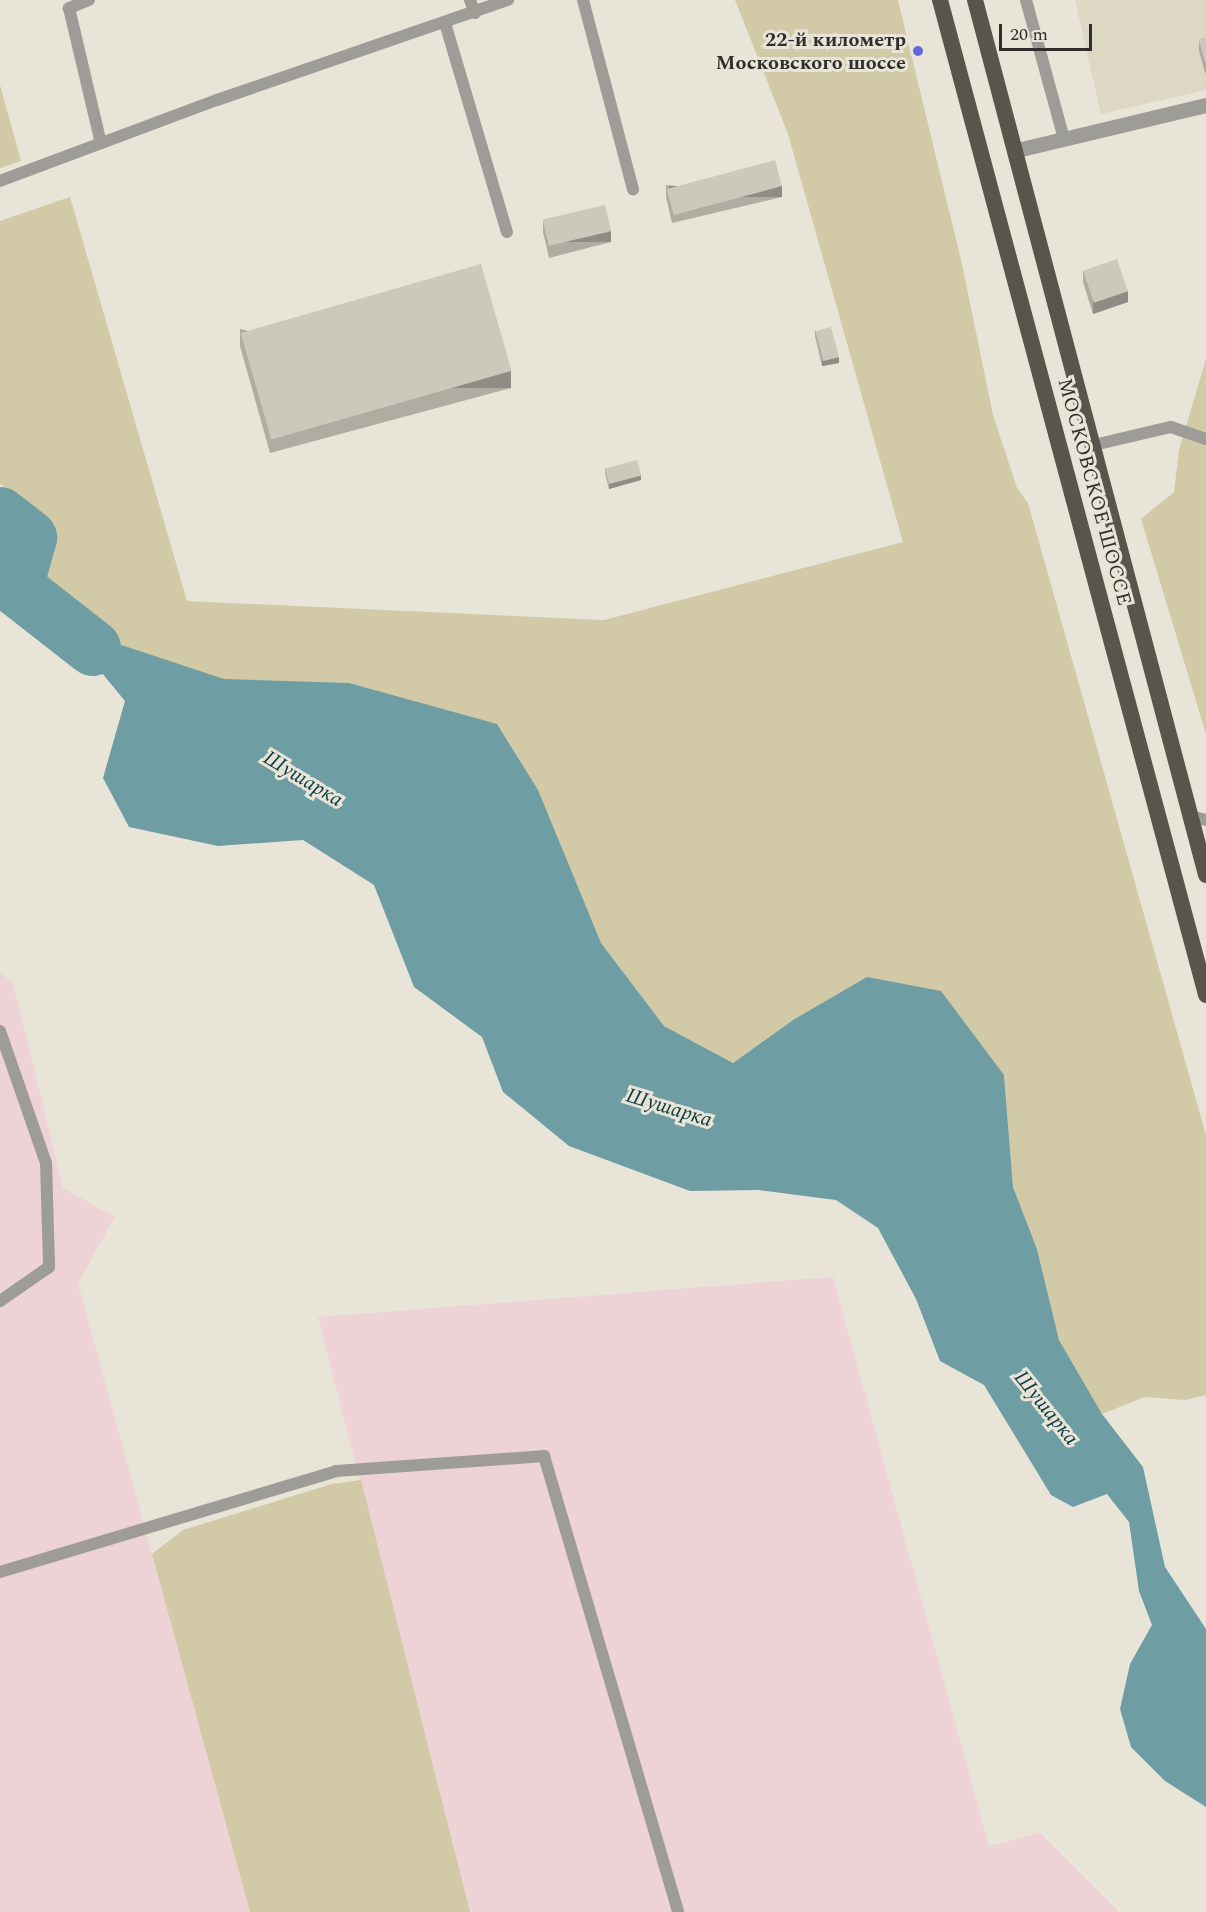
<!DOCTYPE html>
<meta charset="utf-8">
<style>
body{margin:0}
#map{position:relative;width:1206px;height:1912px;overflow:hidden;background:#e8e5d8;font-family:Spectral,serif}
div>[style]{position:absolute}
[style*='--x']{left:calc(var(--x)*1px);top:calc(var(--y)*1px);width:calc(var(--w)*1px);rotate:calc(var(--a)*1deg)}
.commercial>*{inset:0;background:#eed3d6}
.built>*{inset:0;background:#ddd8c4}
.green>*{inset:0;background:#d2c9a6}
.water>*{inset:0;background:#6e9da4}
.river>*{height:56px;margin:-28px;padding:0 28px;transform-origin:28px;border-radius:28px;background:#6e9da4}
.service>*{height:12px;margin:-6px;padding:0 6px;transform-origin:6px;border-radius:6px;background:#9d9c96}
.minor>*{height:15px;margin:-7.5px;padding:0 7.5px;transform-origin:7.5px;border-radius:7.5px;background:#9d9c96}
.trunk>*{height:16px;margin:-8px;padding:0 8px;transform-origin:8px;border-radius:8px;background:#58564c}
.wall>*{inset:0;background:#afaca2}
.shaded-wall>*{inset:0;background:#8e8c84;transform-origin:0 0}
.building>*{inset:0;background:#cbc8bc;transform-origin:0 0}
.dots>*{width:16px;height:16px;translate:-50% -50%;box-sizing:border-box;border:3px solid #e8e5d8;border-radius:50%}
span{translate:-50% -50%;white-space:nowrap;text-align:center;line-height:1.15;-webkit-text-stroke:6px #e8e5d8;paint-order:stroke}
.poi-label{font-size:20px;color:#302e2a;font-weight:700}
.right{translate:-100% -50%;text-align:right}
.street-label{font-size:20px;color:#302e2a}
.water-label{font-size:21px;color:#0c3a40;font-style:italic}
.scale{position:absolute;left:999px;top:24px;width:93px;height:27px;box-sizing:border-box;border:3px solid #302e2a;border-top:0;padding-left:8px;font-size:18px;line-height:21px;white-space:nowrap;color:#302e2a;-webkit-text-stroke:4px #e8e5d8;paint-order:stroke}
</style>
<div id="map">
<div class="commercial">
<i style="clip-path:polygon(0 973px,13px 982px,63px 1188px,115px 1217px,78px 1283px,250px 1912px,0 1912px)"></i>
<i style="clip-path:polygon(833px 1277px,989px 1846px,1040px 1833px,1119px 1912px,470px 1912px,318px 1317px)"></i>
</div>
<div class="built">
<i style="clip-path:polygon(1075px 0,1206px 0,1206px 90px,1101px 114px)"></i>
</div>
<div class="green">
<i style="clip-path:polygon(735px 0,898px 0,962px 264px,993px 415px,1017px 488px,1028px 503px,1206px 1135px,1206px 1395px,1185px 1400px,1145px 1397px,1102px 1414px,1059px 1340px,1037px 1249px,1013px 1187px,1004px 1075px,793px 1020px,733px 1063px,664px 1026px,601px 943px,573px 877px,349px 683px,224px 680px,138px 652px,91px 635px,39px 594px,28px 578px,47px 534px,34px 509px,0 484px,0 221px,70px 197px,187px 601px,604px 620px,903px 542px,788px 134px)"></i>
<i style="clip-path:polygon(0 85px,21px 161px,0 168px)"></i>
<i style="clip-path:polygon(1206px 359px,1206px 734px,1141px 519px,1174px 492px,1179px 450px)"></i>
<i style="clip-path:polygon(361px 1480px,470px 1912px,250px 1912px,152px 1554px,183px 1530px,332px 1484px)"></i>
</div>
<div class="water">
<i style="clip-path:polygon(39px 594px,91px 635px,224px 679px,349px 683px,497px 724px,538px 790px,601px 943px,664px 1026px,733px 1063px,793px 1020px,867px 977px,941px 991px,1004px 1075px,1013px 1187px,1037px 1249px,1059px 1340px,1102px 1414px,1143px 1467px,1165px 1567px,1206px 1629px,1206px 1807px,1165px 1781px,1131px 1747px,1120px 1709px,1130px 1664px,1152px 1625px,1139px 1591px,1129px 1522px,1107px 1494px,1073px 1507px,1051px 1495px,984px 1385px,940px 1361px,916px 1299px,878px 1228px,836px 1200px,759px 1190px,690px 1191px,569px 1146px,503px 1092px,482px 1037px,414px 987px,374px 885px,303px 840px,218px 846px,129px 827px,103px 778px,125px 701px,83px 650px,28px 610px)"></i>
</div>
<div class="river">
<i style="--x:0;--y:515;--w:37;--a:38"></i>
<i style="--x:29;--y:538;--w:51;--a:105.9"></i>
<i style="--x:15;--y:587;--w:99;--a:38"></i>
</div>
<div class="service">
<i style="--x:89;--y:0;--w:22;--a:158"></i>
<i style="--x:69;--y:8;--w:139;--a:76.7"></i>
<i style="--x:470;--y:0;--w:14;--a:69"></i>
<i style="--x:583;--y:0;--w:196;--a:75.2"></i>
<i style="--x:1026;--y:0;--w:144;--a:74.7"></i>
<i style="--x:445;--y:23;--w:218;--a:73.5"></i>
<i style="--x:0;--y:181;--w:232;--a:-20.5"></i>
<i style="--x:217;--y:100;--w:308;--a:-19"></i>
<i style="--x:1094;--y:445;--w:79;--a:-13.2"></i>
<i style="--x:1171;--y:427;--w:37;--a:19"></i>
<i style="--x:1190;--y:816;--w:16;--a:14"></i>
<i style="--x:0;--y:1031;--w:140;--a:70.8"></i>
<i style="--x:46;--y:1163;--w:104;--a:88.3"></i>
<i style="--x:49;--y:1267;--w:60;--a:145.2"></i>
<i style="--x:0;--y:1572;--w:351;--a:-16.7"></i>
<i style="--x:336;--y:1471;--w:209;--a:-4.1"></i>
<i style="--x:544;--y:1456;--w:475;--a:73.6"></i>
</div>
<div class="minor">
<i style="--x:1017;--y:150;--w:194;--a:-13.4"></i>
</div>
<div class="trunk">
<i style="--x:940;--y:0;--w:1030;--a:75.03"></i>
<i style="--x:975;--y:0;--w:905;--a:75.21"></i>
</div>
<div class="wall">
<i style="clip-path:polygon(1206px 38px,1206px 73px,1205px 73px,1199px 51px,1199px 40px)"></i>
<i style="clip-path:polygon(666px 185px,782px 197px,672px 223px,666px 197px)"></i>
<i style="clip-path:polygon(543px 221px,611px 242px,549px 258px,543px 232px)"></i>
<i style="clip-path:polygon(1083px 271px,1128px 302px,1093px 314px,1083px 282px)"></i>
<i style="clip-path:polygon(240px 329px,511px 388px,270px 453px,240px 346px)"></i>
<i style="clip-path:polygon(815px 330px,839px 363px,822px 366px,815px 336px)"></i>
<i style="clip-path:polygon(605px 468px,641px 480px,609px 489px,605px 473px)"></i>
</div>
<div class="shaded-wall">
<i style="left:782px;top:186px;width:11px;height:113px;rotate:90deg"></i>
<i style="left:611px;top:231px;width:11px;height:64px;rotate:90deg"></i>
<i style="clip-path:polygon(1128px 291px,1128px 302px,1093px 314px,1093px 302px)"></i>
<i style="clip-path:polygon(839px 357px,839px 363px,822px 366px,822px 361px)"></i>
<i style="left:511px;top:371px;width:17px;height:250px;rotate:90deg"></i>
<i style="clip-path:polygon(641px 475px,641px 480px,609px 489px,609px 483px)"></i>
</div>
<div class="building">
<i style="clip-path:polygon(1206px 38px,1206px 62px,1205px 62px,1199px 40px)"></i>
<i style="left:775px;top:160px;width:27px;height:112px;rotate:75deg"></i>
<i style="left:605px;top:205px;width:27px;height:64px;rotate:77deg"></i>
<i style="left:1117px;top:259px;width:34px;height:36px;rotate:71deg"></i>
<i style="left:481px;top:264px;width:111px;height:250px;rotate:74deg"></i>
<i style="left:831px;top:327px;width:31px;height:16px;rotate:75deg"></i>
<i style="left:637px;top:460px;width:16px;height:33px;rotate:75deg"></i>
</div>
<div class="dots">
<i style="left:918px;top:51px;background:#6267df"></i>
</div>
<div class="poi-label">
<span class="right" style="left:906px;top:52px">22-й километр<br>Московского шоссе</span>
</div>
<div class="street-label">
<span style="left:1094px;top:492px;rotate:75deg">МОСКОВСКОЕ ШОССЕ</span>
</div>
<div class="water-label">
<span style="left:303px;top:779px;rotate:31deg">Шушарка</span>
<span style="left:669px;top:1108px;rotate:17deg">Шушарка</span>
<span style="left:1046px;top:1408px;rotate:51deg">Шушарка</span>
</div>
<div class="scale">20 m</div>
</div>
